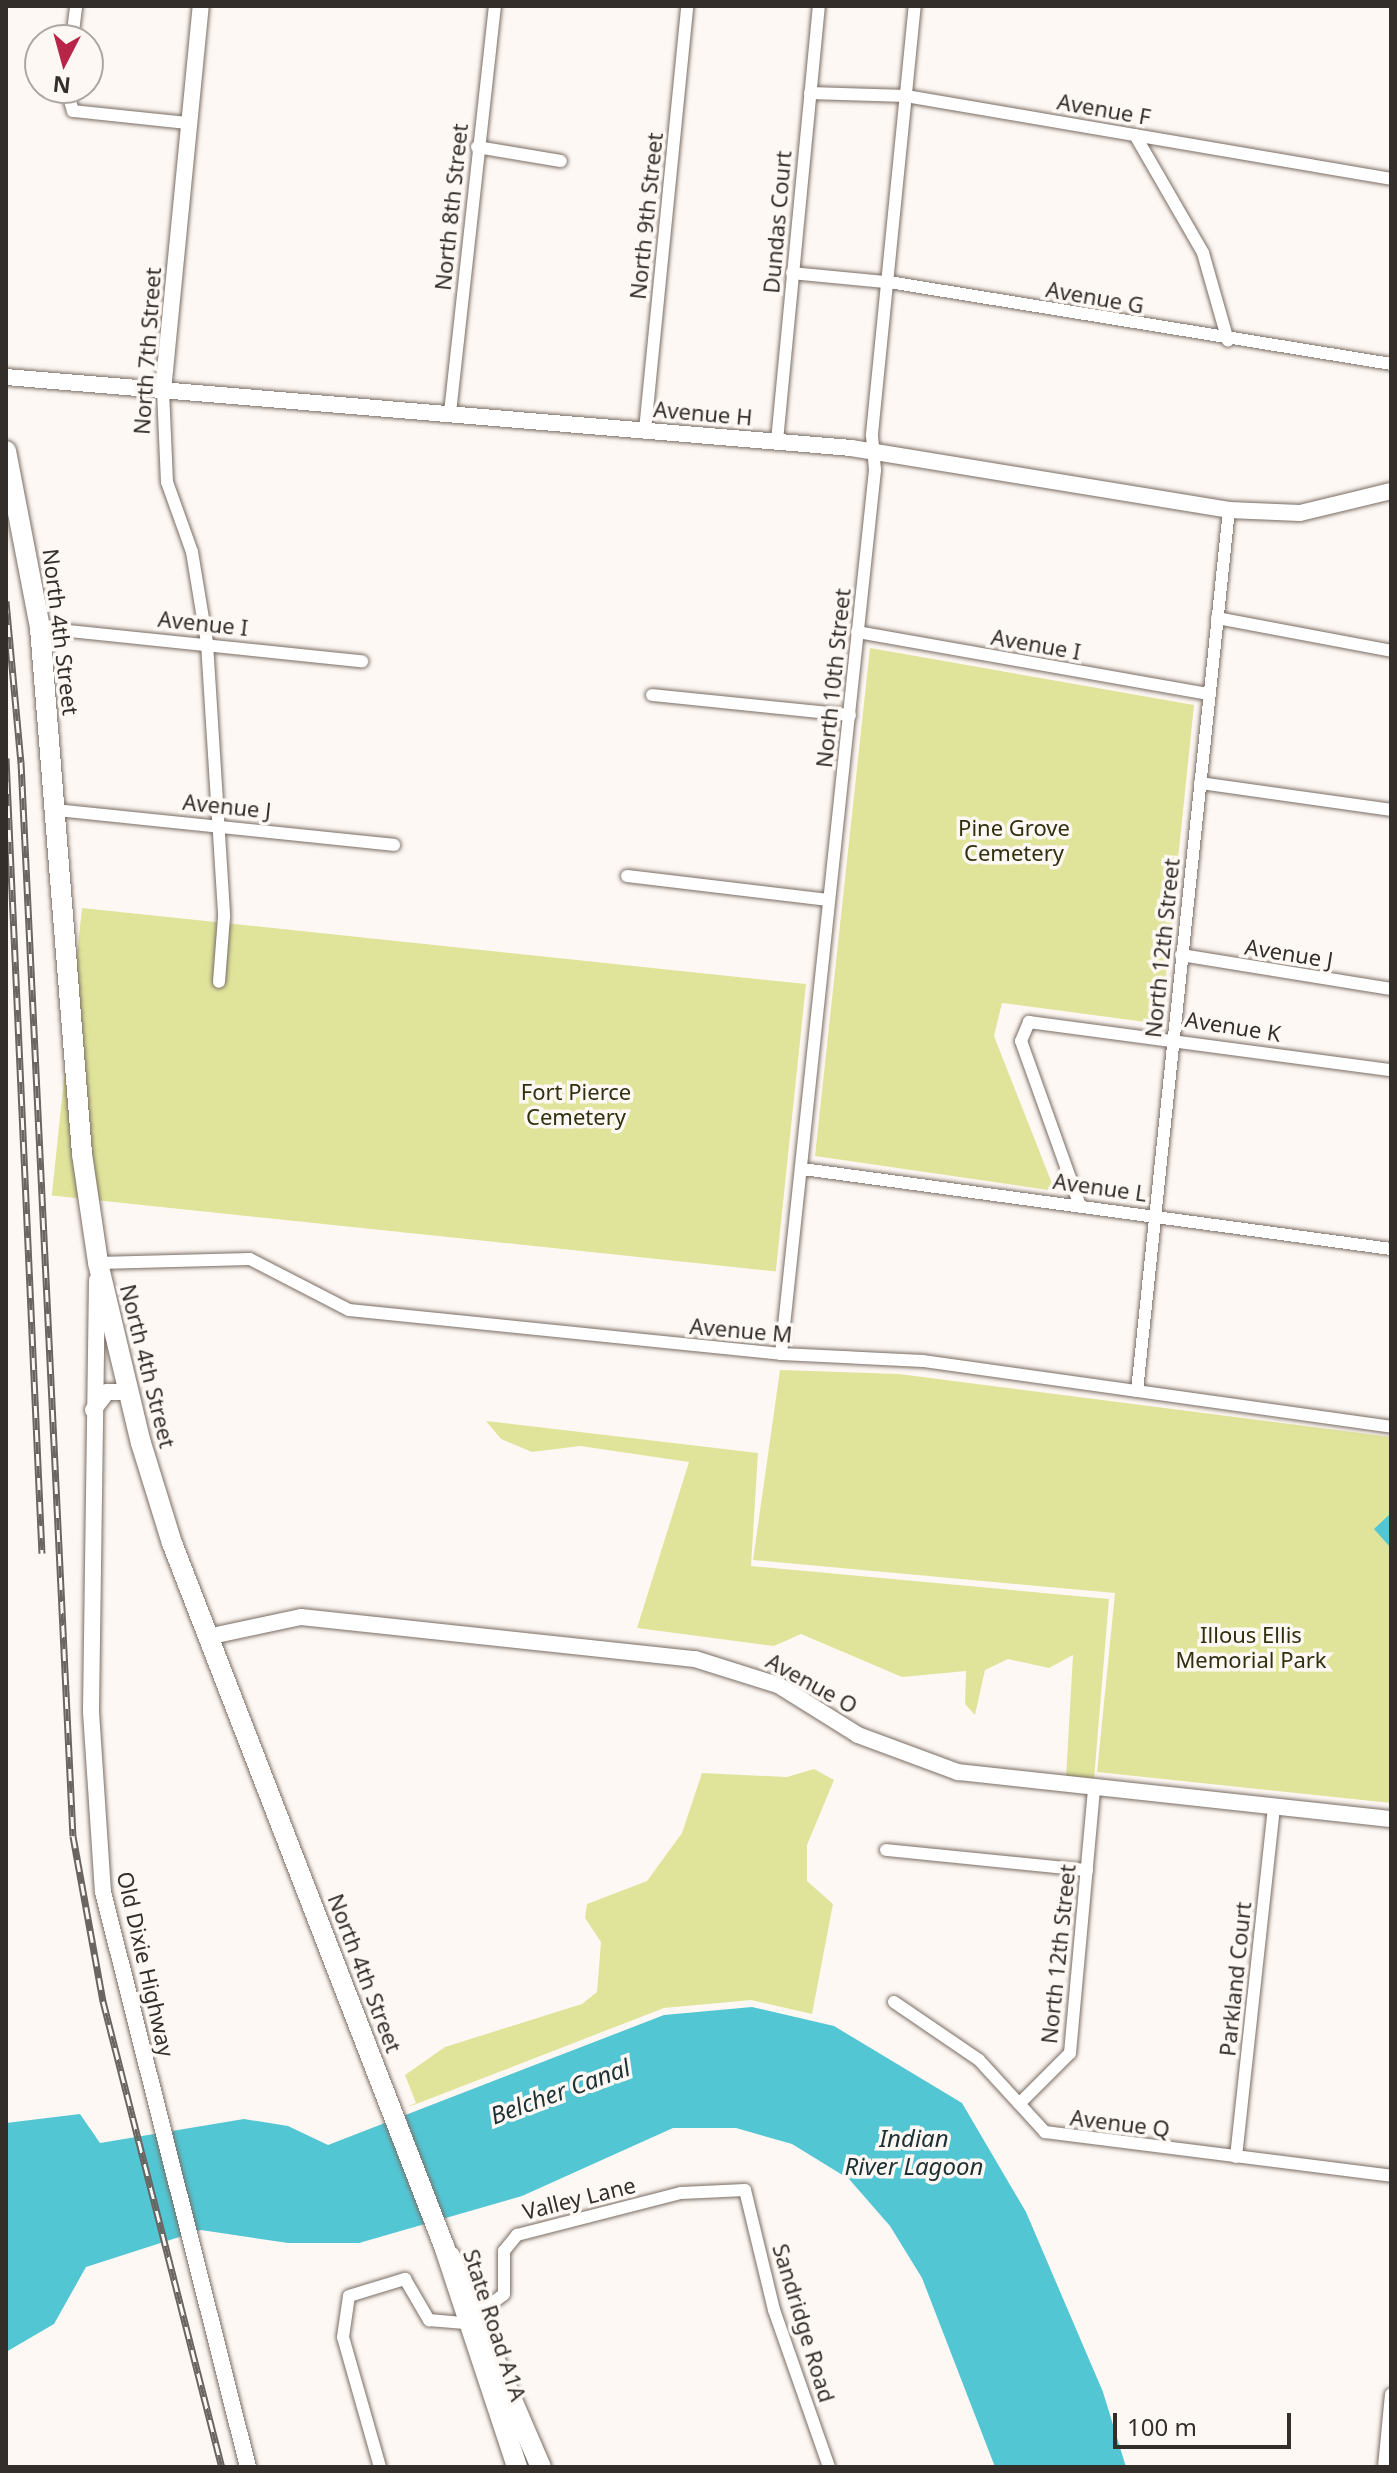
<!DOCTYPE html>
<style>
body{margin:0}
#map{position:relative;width:1397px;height:2473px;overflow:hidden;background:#fef8f4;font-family:"Noto Sans",sans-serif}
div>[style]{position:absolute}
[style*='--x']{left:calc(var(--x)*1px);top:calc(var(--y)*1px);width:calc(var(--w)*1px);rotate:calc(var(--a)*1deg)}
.green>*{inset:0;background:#e0e49b;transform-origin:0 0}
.water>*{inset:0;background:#53c6d3}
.roads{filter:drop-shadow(0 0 2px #796d64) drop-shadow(0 0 2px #796d64)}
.minor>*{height:12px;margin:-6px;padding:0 6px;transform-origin:6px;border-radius:6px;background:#fff}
.tertiary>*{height:16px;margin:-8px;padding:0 8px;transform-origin:8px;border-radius:8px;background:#fff}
.primary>*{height:20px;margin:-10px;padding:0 10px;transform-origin:10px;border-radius:10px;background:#fff}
.rail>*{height:7px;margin-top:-3.5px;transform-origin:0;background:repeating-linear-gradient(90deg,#fef8f4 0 12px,#6a6561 0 24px);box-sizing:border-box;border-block:2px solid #6a6561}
span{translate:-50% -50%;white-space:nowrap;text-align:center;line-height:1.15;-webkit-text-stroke:7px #fef8f4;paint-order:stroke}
.street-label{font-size:22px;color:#332e2a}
.park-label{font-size:22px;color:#2f300d}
.water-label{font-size:24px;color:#1d3134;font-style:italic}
.frame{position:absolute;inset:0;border:8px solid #332e2a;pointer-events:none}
.north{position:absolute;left:24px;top:24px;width:80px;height:80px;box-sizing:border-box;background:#fef8f4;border:2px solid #ada7a3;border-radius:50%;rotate:186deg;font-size:22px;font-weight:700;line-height:32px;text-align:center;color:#332e2a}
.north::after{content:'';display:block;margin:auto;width:28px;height:36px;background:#b72549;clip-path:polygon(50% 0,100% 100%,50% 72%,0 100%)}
.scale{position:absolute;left:1113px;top:2413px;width:178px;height:36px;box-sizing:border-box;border:4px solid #332e2a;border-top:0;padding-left:10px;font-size:24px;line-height:28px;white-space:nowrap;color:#332e2a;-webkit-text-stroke:6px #fef8f4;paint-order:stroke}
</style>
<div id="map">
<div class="green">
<i style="clip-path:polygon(870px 648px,1194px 705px,1161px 1024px,1002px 1003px,994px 1036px,1055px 1191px,815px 1156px)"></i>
<i style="left:82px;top:908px;width:728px;height:289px;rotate:6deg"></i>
<i style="clip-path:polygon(780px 1370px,899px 1374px,1391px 1437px,1391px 1803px,1097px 1772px,1115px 1593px,753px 1560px)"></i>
<i style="clip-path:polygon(486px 1421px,758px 1453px,751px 1566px,1109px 1599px,1094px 1779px,1391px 1812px,1066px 1778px,1073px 1655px,1049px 1668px,1008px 1659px,985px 1670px,975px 1715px,965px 1704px,966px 1671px,902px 1677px,801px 1634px,774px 1646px,637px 1628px,689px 1462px,580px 1446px,532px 1452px,501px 1439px)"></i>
<i style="clip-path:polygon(814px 1769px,834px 1780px,807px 1845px,807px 1881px,833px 1904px,812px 2014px,751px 2000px,664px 2008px,411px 2106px,409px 2106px,416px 2103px,405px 2075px,445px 2047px,582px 2004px,597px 1992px,601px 1942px,585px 1918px,587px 1904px,647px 1881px,682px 1833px,702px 1773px,787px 1777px)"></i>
</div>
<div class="water">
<i style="clip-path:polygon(1391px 1513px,1391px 1548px,1374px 1529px)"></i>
<i style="clip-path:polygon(752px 2007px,834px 2026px,962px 2103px,1026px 2212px,1103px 2392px,1126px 2467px,995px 2467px,922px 2278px,890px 2226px,849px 2179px,792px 2144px,736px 2128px,673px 2128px,522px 2196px,359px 2243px,288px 2243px,201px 2230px,86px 2267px,54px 2324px,6px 2352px,6px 2123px,80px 2114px,100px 2143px,244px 2119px,288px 2126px,328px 2145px,664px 2015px)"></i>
</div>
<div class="roads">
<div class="minor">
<i style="--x:72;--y:40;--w:34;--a:-83"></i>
<i style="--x:66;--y:88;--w:24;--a:73"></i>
<i style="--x:73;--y:111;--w:116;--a:6"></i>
<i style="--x:810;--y:93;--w:96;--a:1.8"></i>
<i style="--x:906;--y:96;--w:492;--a:9.7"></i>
<i style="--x:1135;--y:135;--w:136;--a:60"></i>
<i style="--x:1203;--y:253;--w:91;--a:74.1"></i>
<i style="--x:477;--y:147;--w:85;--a:9.5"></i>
<i style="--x:792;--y:273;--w:103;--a:5.5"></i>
<i style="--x:895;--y:283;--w:503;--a:9.27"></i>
<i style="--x:163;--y:391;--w:91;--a:87.5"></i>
<i style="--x:167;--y:482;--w:74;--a:70.3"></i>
<i style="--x:192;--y:552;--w:92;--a:80.6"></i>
<i style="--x:207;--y:643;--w:275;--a:86.4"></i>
<i style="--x:224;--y:917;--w:65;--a:94.4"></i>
<i style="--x:450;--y:413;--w:409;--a:-83.7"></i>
<i style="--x:645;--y:430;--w:426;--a:-84.3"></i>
<i style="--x:777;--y:441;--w:437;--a:-84.5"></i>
<i style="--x:1217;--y:618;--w:177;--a:10.7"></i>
<i style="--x:40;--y:628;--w:324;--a:5.9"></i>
<i style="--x:857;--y:632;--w:357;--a:10"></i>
<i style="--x:652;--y:695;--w:199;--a:5.8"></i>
<i style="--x:1200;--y:783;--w:193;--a:8"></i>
<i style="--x:56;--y:810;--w:340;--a:5.9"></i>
<i style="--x:627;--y:876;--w:203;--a:6.8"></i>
<i style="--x:1181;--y:955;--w:213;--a:9.2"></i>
<i style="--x:803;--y:1169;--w:593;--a:7.75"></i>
<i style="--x:1079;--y:1203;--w:172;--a:-109.7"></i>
<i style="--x:1021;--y:1041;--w:21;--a:-67"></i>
<i style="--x:1029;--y:1022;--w:365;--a:7.6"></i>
<i style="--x:98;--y:1263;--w:152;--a:-1.5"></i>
<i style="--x:250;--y:1259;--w:111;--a:27.3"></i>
<i style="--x:349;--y:1310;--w:434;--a:5.8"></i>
<i style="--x:781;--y:1354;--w:142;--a:2.8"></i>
<i style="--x:923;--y:1361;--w:473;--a:8"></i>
<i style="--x:781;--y:1354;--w:889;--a:-83.93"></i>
<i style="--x:875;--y:470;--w:36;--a:-95"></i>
<i style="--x:872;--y:434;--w:430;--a:-84.3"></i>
<i style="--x:1137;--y:1391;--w:886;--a:-84.04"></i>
<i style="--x:886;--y:1850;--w:202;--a:5.7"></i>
<i style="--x:894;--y:2002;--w:103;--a:34.3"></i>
<i style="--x:979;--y:2060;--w:98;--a:47.5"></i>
<i style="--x:1045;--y:2132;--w:349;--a:7.2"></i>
<i style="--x:1021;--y:2102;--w:69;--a:-45"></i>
<i style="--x:1070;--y:2053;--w:266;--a:-84.8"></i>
<i style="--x:1236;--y:2157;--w:353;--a:-83.8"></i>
<i style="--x:479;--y:2313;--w:31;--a:-37"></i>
<i style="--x:504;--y:2294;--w:43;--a:-90"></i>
<i style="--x:504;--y:2251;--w:21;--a:-51"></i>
<i style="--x:517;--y:2235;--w:169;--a:-14.4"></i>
<i style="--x:681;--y:2193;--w:64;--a:-2.7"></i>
<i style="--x:745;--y:2190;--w:123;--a:76.4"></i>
<i style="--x:774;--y:2310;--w:166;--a:70.7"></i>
<i style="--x:380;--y:2467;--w:135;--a:-105.9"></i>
<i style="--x:343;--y:2337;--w:41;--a:-81.7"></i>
<i style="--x:349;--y:2296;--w:59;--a:-16.9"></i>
<i style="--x:405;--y:2279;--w:48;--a:59.7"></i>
<i style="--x:429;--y:2320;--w:36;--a:5"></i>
<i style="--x:1384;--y:2467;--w:73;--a:-84.5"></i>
</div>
<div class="tertiary">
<i style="--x:6;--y:377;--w:848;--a:4.8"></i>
<i style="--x:851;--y:448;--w:383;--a:9.3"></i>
<i style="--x:1229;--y:510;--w:71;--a:2.4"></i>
<i style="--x:1300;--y:513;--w:94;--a:-13.6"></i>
<i style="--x:163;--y:391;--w:387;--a:-84.4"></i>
<i style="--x:97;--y:1280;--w:432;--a:90.8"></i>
<i style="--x:91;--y:1712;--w:180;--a:86.2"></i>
<i style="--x:103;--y:1892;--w:593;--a:75.85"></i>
<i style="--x:93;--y:1410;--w:23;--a:-52"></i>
<i style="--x:107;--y:1392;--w:22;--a:0"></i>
<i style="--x:207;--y:1637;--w:96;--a:-12"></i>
<i style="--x:301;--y:1617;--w:396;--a:6.1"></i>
<i style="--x:695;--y:1659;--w:87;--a:17.4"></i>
<i style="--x:778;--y:1685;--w:94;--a:32"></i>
<i style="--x:858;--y:1735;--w:107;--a:20.3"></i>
<i style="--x:958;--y:1772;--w:436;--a:6.2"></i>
</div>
<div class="primary">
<i style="--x:6;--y:451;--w:180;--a:79.1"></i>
<i style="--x:40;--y:628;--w:528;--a:85.43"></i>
<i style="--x:82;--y:1154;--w:110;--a:81.6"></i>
<i style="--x:98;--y:1263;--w:185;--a:76.6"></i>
<i style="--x:141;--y:1443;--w:105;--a:72.8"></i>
<i style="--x:172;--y:1543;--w:754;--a:68.85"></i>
<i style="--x:444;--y:2246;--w:233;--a:71.7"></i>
<i style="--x:450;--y:2256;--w:230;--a:66.7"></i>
</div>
</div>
<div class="rail">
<i style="--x:6;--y:601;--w:162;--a:84.7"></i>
<i style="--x:21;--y:762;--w:1075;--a:87.23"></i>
<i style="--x:73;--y:1836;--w:168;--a:79.7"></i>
<i style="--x:103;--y:2001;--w:481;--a:75.7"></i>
<i style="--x:6;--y:758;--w:796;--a:87.41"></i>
</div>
<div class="street-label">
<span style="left:1104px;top:109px;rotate:10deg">Avenue F</span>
<span style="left:451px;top:207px;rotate:-84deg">North 8th Street</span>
<span style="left:646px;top:216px;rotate:-84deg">North 9th Street</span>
<span style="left:777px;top:222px;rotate:-85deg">Dundas Court</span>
<span style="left:1095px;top:297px;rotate:10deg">Avenue G</span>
<span style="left:147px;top:351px;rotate:-86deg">North 7th Street</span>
<span style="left:703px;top:413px;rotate:5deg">Avenue H</span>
<span style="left:203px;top:623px;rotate:6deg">Avenue I</span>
<span style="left:61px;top:632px;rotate:83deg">North 4th Street</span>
<span style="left:1036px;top:644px;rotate:10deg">Avenue I</span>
<span style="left:833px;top:678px;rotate:-84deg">North 10th Street</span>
<span style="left:227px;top:806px;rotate:6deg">Avenue J</span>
<span style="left:1162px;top:948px;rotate:-84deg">North 12th Street</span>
<span style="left:1289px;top:953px;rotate:9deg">Avenue J</span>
<span style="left:1233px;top:1026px;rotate:9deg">Avenue K</span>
<span style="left:1100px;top:1187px;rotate:8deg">Avenue L</span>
<span style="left:741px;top:1330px;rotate:5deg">Avenue M</span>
<span style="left:148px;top:1366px;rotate:76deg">North 4th Street</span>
<span style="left:812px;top:1683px;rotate:29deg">Avenue O</span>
<span style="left:1058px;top:1954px;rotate:-84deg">North 12th Street</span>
<span style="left:146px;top:1964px;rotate:77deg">Old Dixie Highway</span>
<span style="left:365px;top:1973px;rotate:69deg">North 4th Street</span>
<span style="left:1235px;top:1979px;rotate:-84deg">Parkland Court</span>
<span style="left:1120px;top:2123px;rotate:7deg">Avenue Q</span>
<span style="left:579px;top:2198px;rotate:-14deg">Valley Lane</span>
<span style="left:804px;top:2323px;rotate:73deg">Sandridge Road</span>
<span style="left:495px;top:2325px;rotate:72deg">State Road A1A</span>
</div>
<div class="park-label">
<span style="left:1014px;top:840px">Pine Grove<br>Cemetery</span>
<span style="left:576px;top:1104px">Fort Pierce<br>Cemetery</span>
<span style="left:1251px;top:1647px">Illous Ellis<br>Memorial Park</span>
</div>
<div class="water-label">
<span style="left:560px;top:2091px;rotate:-20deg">Belcher Canal</span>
<span style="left:914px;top:2152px">Indian<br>River Lagoon</span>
</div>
<div class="frame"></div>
<div class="north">N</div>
<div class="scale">100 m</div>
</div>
